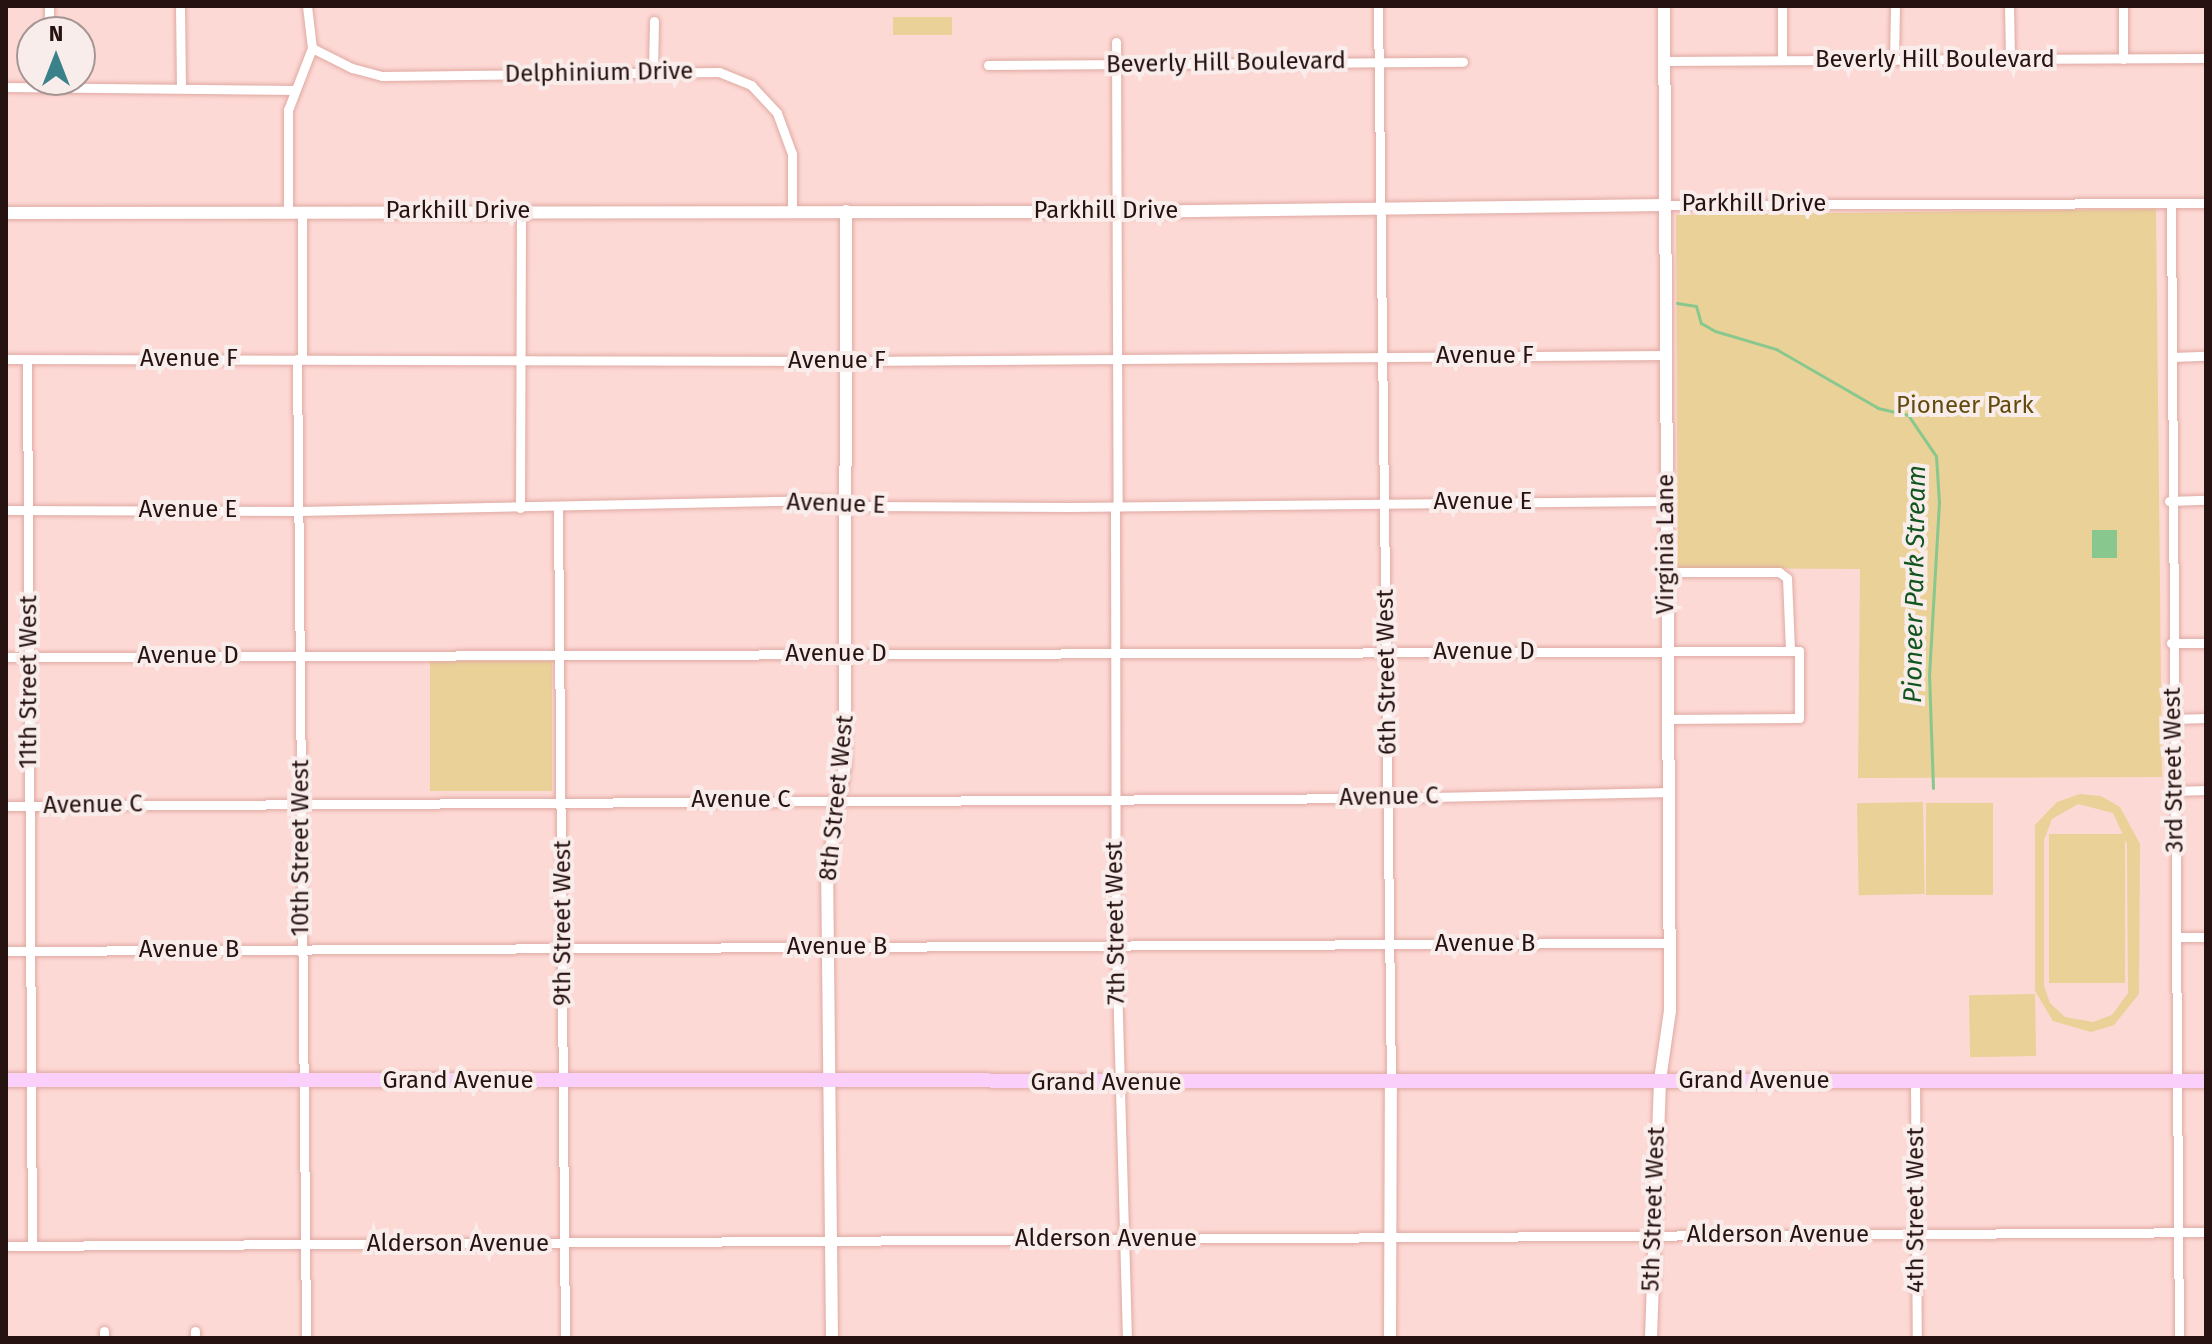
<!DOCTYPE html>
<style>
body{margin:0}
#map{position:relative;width:2212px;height:1344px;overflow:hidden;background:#fdd9d5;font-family:"Fira Sans",sans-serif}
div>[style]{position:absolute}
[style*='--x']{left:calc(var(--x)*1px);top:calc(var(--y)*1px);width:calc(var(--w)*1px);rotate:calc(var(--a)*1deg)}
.green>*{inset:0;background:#ead198;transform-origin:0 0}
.water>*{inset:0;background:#88c88e;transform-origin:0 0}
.stream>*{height:3px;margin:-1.5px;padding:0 1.5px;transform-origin:1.5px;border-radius:1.5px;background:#88c88e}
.roads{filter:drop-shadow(0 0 2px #e0a9a2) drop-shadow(0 0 2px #e0a9a2)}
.minor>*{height:9px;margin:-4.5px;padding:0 4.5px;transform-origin:4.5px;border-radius:4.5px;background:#fff}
.tertiary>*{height:12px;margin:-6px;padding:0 6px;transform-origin:6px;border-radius:6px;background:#fff}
.primary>*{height:14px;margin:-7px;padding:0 7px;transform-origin:7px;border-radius:7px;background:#fad0fa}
span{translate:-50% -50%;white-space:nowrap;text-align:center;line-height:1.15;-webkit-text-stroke:8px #f9edeb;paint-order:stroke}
.street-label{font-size:24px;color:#261210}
.park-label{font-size:24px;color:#624b0d}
.water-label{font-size:26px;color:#115520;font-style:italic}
.frame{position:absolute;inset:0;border:8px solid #261210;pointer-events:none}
.north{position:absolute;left:16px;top:16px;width:80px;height:80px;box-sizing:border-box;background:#f9edeb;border:2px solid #a59593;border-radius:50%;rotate:0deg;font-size:22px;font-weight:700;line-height:32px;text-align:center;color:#261210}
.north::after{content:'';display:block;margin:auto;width:28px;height:36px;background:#3a818a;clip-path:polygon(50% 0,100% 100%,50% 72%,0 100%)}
</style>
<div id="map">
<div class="green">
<i style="left:893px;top:17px;width:59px;height:18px"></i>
<i style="clip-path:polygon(2156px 209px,2162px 777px,1858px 778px,1860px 569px,1678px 568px,1676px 215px)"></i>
<i style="left:552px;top:661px;width:130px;height:122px;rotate:90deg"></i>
<i style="clip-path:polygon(evenodd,2080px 794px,2101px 796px,2120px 807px,2140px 844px,2139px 994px,2114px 1025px,2091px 1032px,2053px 1021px,2035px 991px,2035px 825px,2057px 802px,2080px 794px,2078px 804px,2113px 813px,2127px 844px,2128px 993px,2112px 1015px,2093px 1022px,2065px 1017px,2050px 1003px,2044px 986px,2044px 840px,2052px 819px,2078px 804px)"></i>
<i style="left:1923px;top:802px;width:92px;height:66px;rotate:89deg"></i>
<i style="left:1993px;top:803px;width:92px;height:67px;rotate:90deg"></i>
<i style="left:2049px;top:834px;width:76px;height:149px"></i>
<i style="left:2035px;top:994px;width:62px;height:66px;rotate:89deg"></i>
</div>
<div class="water">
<i style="left:2092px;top:530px;width:25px;height:28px"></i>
</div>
<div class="stream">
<i style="--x:1677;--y:303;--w:19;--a:9"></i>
<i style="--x:1696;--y:306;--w:18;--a:74"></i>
<i style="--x:1701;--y:323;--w:16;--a:30"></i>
<i style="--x:1715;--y:331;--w:64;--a:16.4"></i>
<i style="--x:1776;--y:349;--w:118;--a:30"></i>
<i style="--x:1878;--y:408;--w:31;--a:13"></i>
<i style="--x:1908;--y:415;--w:50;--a:55.7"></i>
<i style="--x:1936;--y:456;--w:46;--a:86.3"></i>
<i style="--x:1939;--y:502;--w:172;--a:93.3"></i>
<i style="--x:1929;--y:674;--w:114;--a:88"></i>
</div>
<div class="roads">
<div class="minor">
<i style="--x:49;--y:6;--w:26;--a:90"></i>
<i style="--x:180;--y:6;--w:80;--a:89.3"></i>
<i style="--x:1378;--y:6;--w:1075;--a:89.31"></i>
<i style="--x:1782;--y:6;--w:54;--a:90"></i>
<i style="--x:2009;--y:6;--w:53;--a:88.9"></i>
<i style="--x:2123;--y:6;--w:53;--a:90"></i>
<i style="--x:1116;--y:42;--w:465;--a:89.8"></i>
<i style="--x:312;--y:48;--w:45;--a:26.6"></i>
<i style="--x:352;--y:68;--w:31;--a:15"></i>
<i style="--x:382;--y:76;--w:337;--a:-0.7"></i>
<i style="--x:719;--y:72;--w:35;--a:22"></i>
<i style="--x:751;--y:85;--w:38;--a:47"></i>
<i style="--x:777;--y:113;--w:44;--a:69.9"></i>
<i style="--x:792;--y:154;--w:56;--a:90"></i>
<i style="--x:1894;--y:60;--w:54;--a:-88.9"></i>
<i style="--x:1664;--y:61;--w:542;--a:-0.32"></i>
<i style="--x:988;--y:65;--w:475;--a:-0.4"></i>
<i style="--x:653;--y:72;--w:51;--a:-88.9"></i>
<i style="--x:6;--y:87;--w:288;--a:0.6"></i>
<i style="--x:2171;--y:203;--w:1135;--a:89.6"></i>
<i style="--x:1666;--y:205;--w:540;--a:-0.21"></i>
<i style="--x:288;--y:212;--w:102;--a:-90"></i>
<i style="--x:288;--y:110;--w:66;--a:-68.8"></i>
<i style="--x:312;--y:48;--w:42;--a:-96.8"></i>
<i style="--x:302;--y:212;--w:146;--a:90"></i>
<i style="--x:2172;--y:357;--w:34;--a:-2"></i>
<i style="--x:6;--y:359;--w:849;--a:0.13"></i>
<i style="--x:855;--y:361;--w:812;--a:-0.42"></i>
<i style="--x:27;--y:359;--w:887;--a:89.68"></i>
<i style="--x:297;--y:359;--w:979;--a:89.47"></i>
<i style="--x:2169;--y:501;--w:37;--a:-2"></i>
<i style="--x:1115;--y:507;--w:439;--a:89.9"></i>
<i style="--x:1116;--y:946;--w:392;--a:88.4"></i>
<i style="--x:520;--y:508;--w:298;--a:-89.8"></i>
<i style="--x:558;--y:508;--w:830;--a:89.52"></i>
<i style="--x:6;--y:510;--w:293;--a:0.2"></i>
<i style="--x:299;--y:511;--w:525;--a:-1.2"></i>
<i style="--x:824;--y:500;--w:43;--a:7.9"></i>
<i style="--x:867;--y:506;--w:203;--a:0.3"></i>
<i style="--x:1070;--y:507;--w:596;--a:-0.58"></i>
<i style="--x:1666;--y:572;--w:113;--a:0"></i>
<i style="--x:1779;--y:572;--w:10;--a:37"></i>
<i style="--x:1787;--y:578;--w:73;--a:87.6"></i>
<i style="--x:2171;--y:643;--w:35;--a:0"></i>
<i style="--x:6;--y:657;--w:1793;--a:-0.19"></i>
<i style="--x:1799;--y:651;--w:67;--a:90"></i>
<i style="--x:1799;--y:718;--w:133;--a:179.6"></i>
<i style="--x:2174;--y:719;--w:32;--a:-2"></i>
<i style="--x:2175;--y:791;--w:31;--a:-2"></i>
<i style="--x:6;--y:806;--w:1382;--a:-0.33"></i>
<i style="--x:1388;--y:798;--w:280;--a:-1.2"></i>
<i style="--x:2176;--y:937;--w:30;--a:0"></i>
<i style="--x:6;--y:951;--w:1663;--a:-0.28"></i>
<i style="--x:1915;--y:1081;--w:257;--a:89.6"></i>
<i style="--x:6;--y:1246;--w:2200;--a:-0.36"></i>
<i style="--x:104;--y:1331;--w:7;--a:90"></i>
<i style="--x:195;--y:1331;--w:7;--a:90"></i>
</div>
<div class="tertiary">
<i style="--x:6;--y:213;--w:1110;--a:-0.05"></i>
<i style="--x:1116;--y:212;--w:550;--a:-0.73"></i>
<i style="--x:832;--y:1338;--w:463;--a:-90.6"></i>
<i style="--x:827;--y:875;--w:112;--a:-80.8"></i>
<i style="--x:845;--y:764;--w:553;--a:-89.9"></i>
<i style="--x:1390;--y:1338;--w:257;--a:-89.8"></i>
<i style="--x:1651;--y:1338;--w:258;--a:-88"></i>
<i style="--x:1660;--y:1080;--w:70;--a:-81.8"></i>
<i style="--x:1670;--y:1011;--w:1005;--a:-90.34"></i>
</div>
<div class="primary">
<i style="--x:6;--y:1080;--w:2200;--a:0.03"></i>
</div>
</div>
<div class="street-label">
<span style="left:1935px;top:60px">Beverly Hill Boulevard</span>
<span style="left:1226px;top:63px;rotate:-1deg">Beverly Hill Boulevard</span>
<span style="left:599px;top:73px;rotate:-1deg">Delphinium Drive</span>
<span style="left:1754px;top:204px">Parkhill Drive</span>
<span style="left:458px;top:211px">Parkhill Drive</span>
<span style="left:1106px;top:211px">Parkhill Drive</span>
<span style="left:1485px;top:356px">Avenue F</span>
<span style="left:189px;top:359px">Avenue F</span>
<span style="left:837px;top:361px">Avenue F</span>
<span style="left:1483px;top:502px">Avenue E</span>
<span style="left:836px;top:504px;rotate:2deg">Avenue E</span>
<span style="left:188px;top:510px">Avenue E</span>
<span style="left:1666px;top:544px;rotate:-90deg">Virginia Lane</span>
<span style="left:1484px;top:652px">Avenue D</span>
<span style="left:836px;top:654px">Avenue D</span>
<span style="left:188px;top:656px">Avenue D</span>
<span style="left:1387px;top:672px;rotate:-91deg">6th Street West</span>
<span style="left:29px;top:682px;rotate:-90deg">11th Street West</span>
<span style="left:2174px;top:770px;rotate:-91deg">3rd Street West</span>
<span style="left:1389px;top:797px;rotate:-1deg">Avenue C</span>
<span style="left:837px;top:798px;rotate:-84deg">8th Street West</span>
<span style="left:741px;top:800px">Avenue C</span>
<span style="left:93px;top:805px;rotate:-1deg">Avenue C</span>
<span style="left:301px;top:848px;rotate:-90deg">10th Street West</span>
<span style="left:563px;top:923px;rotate:-90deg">9th Street West</span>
<span style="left:1116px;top:923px;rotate:-91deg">7th Street West</span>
<span style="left:1485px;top:944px">Avenue B</span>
<span style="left:837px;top:947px">Avenue B</span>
<span style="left:189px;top:950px">Avenue B</span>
<span style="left:458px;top:1081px">Grand Avenue</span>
<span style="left:1754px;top:1081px">Grand Avenue</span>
<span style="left:1106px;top:1083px">Grand Avenue</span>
<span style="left:1654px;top:1209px;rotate:-88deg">5th Street West</span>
<span style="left:1916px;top:1210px;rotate:-90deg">4th Street West</span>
<span style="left:1778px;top:1235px">Alderson Avenue</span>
<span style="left:1106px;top:1239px">Alderson Avenue</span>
<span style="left:458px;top:1244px">Alderson Avenue</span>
</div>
<div class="park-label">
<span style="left:1965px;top:406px">Pioneer Park</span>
</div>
<div class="water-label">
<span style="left:1915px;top:584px;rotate:-89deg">Pioneer Park Stream</span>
</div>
<div class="frame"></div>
<div class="north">N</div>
</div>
